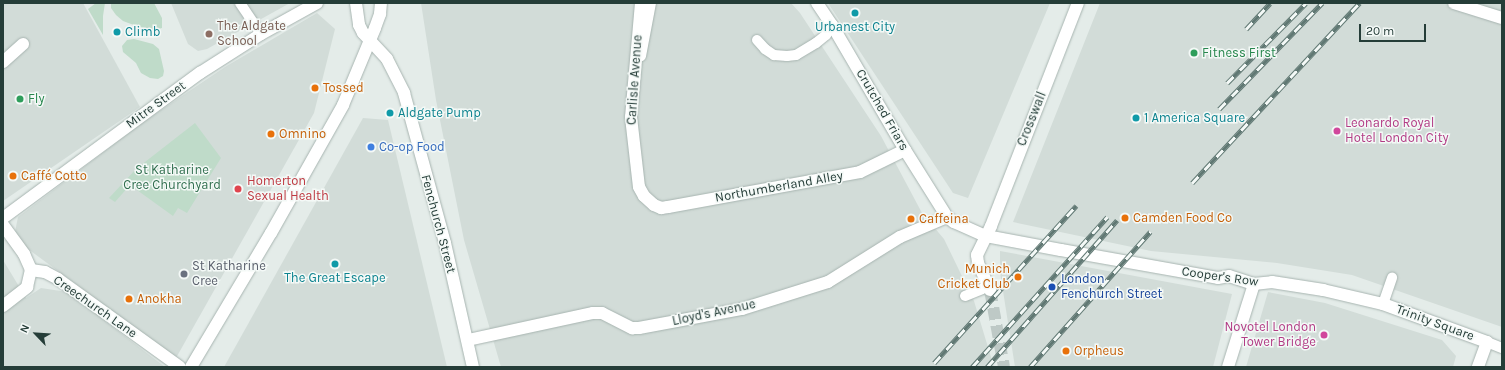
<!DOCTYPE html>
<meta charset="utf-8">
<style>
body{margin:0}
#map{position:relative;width:1505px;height:370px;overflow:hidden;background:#e4ece9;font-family:Karla,sans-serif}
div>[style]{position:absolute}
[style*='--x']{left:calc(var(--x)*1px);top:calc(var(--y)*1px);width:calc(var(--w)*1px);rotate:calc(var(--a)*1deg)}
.built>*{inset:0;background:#d2dcd8}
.green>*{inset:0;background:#bfdbc9}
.minor-tunnel>*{height:12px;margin-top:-6px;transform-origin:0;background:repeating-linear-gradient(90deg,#bec9c6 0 12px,transparent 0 18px)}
.roads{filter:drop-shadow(0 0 1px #a7b4b0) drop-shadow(0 0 1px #a7b4b0)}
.service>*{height:10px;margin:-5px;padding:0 5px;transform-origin:5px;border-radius:5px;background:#fff}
.pedestrian>*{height:12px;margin:-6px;padding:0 6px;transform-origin:6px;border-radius:6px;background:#fff}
.minor>*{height:12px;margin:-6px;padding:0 6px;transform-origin:6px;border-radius:6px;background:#fff}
.tertiary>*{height:12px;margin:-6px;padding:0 6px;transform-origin:6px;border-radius:6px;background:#fff}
.rail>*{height:4.5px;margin-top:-2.25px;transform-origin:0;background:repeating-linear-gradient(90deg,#f4f9f7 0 9px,#607873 0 18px);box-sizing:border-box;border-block:1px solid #607873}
.dots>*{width:11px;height:11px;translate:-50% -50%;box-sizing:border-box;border:2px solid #f4f9f7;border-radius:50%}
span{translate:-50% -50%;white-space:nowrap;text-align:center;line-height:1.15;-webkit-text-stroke:3px #f4f9f7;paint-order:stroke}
.education-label{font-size:13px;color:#785e54}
.left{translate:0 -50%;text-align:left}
.culture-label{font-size:13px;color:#0d838f}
.leisure-label{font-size:13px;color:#27864d}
.street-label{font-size:13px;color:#253d38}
.food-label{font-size:13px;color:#c56008}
.right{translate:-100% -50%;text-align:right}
.hotel-label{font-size:13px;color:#b23c85}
.shop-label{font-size:13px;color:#366cbe}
.park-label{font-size:13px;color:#327050}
.health-label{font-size:13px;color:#be3a42}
.worship-label{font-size:13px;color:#5b616d}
.transit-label{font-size:13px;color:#164399}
.frame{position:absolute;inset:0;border:4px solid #253d38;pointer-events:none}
.north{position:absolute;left:16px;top:314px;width:40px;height:40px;-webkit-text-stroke:3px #f4f9f7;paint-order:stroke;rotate:295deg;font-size:11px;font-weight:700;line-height:16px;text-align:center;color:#253d38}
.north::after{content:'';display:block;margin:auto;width:14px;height:18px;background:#253d38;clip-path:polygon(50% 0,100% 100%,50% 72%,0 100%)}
.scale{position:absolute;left:1359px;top:24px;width:67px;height:18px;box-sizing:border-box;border:2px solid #253d38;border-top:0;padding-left:5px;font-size:12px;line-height:14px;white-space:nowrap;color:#253d38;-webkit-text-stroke:3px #f4f9f7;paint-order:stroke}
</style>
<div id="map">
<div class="built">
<i style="clip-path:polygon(3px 3px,83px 3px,140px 107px,3px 201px)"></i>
<i style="clip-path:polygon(171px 3px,290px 3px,207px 49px,198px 51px,188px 44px)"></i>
<i style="clip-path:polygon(421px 3px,791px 3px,800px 13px,881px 136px,922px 213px,944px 239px,974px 301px,994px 367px,501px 367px,464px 240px,436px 100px)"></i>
<i style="clip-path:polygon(828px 3px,1050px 3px,968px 198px,953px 193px)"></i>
<i style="clip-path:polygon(1100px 3px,1502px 3px,1502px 327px,1352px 275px,1277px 263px,1151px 251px,1013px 222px)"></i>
<i style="clip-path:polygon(317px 13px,335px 29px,314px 113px,176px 358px,24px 246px,15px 232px,18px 217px,142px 123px,225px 67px)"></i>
<i style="clip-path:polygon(363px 118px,388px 120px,447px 367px,224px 367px)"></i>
<i style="clip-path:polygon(1000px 251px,1232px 294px,1213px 367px,1015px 367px,1000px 272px)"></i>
<i style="clip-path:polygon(3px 260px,26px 298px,41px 288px,67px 292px,165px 367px,3px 367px)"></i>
<i style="clip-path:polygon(1268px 292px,1325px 303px,1442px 340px,1456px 356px,1453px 367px,1246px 367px)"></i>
</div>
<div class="green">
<i style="clip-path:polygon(96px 3px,105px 3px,103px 16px,103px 35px,88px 9px)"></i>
<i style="clip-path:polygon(111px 3px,154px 3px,162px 18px,162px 28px,150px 31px,123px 21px,116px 15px,111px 8px)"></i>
<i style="clip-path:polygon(134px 39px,153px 44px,159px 49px,164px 71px,163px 76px,158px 79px,150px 78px,141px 73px,136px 63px,123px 52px,122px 46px,127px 40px)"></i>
<i style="clip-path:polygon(195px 123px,221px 158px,187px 213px,178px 208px,173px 216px,130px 185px,115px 202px,109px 198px,136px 169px)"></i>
</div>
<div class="minor-tunnel">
<i style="--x:990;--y:290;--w:78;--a:79.7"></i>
</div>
<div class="roads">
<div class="service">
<i style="--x:240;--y:3;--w:37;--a:56"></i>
<i style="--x:757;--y:40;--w:12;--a:48"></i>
<i style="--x:765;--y:49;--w:11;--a:34"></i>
<i style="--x:774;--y:55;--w:13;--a:4"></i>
<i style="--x:787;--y:56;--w:9;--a:-6"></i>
<i style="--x:796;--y:55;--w:23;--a:-31"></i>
<i style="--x:816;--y:43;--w:13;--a:-39"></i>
<i style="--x:826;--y:35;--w:12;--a:-59"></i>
<i style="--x:641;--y:56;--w:54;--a:-79.3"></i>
<i style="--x:965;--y:296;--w:18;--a:-22"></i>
<i style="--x:982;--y:289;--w:8;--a:-40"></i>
<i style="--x:1383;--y:304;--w:28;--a:-71"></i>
<i style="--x:1487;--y:342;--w:16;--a:22"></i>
</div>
<div class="pedestrian">
<i style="--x:3;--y:62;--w:27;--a:-42"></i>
</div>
<div class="minor">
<i style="--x:641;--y:3;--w:114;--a:95"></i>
<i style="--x:631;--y:117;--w:70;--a:83.5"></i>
<i style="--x:639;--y:187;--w:10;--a:61"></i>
<i style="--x:644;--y:196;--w:13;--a:42"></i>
<i style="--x:654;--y:205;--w:8;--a:23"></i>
<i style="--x:661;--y:208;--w:7;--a:-8"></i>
<i style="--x:668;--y:207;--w:195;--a:-10.3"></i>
<i style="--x:860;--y:172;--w:50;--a:-26.1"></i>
<i style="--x:817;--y:3;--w:27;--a:56"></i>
<i style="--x:832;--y:25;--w:145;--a:59.7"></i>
<i style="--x:905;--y:150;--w:79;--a:57.9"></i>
<i style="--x:947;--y:217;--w:9;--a:36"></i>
<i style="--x:954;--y:222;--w:35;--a:24"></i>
<i style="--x:986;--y:236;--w:76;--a:10.6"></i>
<i style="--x:1061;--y:250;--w:159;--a:10.1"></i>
<i style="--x:1218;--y:278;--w:11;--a:-10"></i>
<i style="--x:1229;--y:276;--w:26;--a:18"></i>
<i style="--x:1254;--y:284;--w:18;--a:-6"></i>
<i style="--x:1272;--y:282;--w:52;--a:8.9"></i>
<i style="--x:1323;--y:290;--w:62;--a:13.1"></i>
<i style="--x:1383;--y:304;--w:111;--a:20.1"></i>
<i style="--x:1487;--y:342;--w:27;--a:110"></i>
<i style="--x:1454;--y:3;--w:50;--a:17.4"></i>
<i style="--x:3;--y:218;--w:245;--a:-36.4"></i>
<i style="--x:200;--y:73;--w:72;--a:-32.6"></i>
<i style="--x:261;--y:34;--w:64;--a:-29"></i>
<i style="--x:3;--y:225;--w:36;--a:54"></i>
<i style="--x:24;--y:254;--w:17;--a:66"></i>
<i style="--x:31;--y:270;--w:14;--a:8"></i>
<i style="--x:45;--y:272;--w:15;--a:28"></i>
<i style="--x:58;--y:279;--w:150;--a:35.8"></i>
<i style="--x:990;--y:290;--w:30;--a:-114"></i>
<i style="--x:978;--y:263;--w:8;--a:-97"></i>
<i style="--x:977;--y:255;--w:32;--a:-64"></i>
<i style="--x:991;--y:226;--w:239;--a:-68.7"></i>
<i style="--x:3;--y:306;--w:31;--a:-38"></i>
<i style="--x:27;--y:287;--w:17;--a:-77"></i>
<i style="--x:468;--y:340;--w:128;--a:-12.2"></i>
<i style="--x:593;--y:313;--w:9;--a:0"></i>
<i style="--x:602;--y:313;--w:34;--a:27"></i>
<i style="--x:632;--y:328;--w:7;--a:0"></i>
<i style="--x:639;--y:328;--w:105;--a:-10.5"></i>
<i style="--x:742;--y:309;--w:90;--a:-17.4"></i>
<i style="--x:828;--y:282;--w:85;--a:-32"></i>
<i style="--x:900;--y:237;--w:51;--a:-23.1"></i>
<i style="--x:1228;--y:367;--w:87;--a:-72.6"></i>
</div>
<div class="tertiary">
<i style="--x:356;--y:3;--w:22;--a:82"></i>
<i style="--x:359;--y:25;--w:9;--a:63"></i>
<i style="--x:363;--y:33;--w:35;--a:47"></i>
<i style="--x:387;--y:59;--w:38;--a:63"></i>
<i style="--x:404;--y:93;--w:156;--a:74.7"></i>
<i style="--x:445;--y:243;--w:127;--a:77.3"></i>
<i style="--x:191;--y:367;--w:156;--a:-59.2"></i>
<i style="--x:271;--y:233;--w:147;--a:-60.6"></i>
<i style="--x:343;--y:105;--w:83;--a:-67.4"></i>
<i style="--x:375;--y:28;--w:15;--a:-70"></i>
<i style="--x:380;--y:14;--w:11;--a:-85"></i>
</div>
</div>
<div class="rail">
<i style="--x:1246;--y:29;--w:35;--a:-47"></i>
<i style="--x:1227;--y:83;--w:112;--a:-45.4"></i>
<i style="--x:1219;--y:109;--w:148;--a:-45.8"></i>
<i style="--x:1192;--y:183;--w:246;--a:-47.1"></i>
<i style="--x:934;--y:363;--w:212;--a:-47.9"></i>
<i style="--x:972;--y:367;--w:202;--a:-48"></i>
<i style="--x:987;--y:367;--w:196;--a:-48.5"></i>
<i style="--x:1030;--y:367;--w:181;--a:-48.4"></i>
</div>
<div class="dots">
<i style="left:855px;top:13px;background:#0f9aa8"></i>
<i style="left:117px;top:32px;background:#0f9aa8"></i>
<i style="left:209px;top:34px;background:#8d6e63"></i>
<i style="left:1194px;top:53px;background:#2e9e5b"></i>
<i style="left:315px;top:88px;background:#e8710a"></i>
<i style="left:20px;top:99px;background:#2e9e5b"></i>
<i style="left:390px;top:113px;background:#0f9aa8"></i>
<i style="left:1136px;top:118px;background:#0f9aa8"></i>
<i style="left:1337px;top:131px;background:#d1479c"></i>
<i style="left:271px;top:134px;background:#e8710a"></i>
<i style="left:371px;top:147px;background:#3f7fe0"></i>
<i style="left:13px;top:176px;background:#e8710a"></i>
<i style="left:238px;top:189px;background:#e0444e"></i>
<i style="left:1125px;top:218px;background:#e8710a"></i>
<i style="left:911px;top:219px;background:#e8710a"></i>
<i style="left:335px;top:264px;background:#0f9aa8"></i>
<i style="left:184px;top:274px;background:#6b7280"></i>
<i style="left:1018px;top:277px;background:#e8710a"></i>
<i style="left:1052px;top:287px;background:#1a4fb4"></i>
<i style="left:129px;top:299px;background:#e8710a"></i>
<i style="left:1324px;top:335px;background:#d1479c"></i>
<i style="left:1066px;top:351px;background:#e8710a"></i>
</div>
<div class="education-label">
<span class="left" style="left:217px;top:34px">The Aldgate<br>School</span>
</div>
<div class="culture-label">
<span style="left:855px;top:27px">Urbanest City</span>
<span class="left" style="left:125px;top:32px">Climb</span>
<span class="left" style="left:398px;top:113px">Aldgate Pump</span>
<span class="left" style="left:1144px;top:118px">1 America Square</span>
<span style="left:335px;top:278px">The Great Escape</span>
</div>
<div class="leisure-label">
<span class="left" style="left:1202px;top:53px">Fitness First</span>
<span class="left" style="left:28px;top:99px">Fly</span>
</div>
<div class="street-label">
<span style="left:635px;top:80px;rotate:-86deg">Carlisle Avenue</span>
<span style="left:156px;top:105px;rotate:-36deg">Mitre Street</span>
<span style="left:882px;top:110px;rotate:60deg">Crutched Friars</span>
<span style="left:1032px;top:119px;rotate:-68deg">Crosswall</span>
<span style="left:779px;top:187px;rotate:-10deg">Northumberland Alley</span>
<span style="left:438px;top:224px;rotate:75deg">Fenchurch Street</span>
<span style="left:1220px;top:277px;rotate:8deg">Cooper's Row</span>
<span style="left:95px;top:307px;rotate:35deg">Creechurch Lane</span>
<span style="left:714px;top:313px;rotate:-12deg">Lloyd's Avenue</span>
<span style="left:1435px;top:323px;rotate:20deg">Trinity Square</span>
</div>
<div class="food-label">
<span class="left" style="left:323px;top:88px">Tossed</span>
<span class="left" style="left:279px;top:134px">Omnino</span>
<span class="left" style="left:21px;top:176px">Caffé Cotto</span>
<span class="left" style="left:1133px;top:218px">Camden Food Co</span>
<span class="left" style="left:919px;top:219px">Caffeina</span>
<span class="right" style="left:1010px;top:277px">Munich<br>Cricket Club</span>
<span class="left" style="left:137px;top:299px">Anokha</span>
<span class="left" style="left:1074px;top:351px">Orpheus</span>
</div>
<div class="hotel-label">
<span class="left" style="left:1345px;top:131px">Leonardo Royal<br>Hotel London City</span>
<span class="right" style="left:1316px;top:335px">Novotel London<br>Tower Bridge</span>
</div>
<div class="shop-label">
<span class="left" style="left:379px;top:147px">Co-op Food</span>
</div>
<div class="park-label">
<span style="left:172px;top:178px">St Katharine<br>Cree Churchyard</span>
</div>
<div class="health-label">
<span class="left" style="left:247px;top:189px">Homerton<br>Sexual Health</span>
</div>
<div class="worship-label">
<span class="left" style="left:192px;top:274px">St Katharine<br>Cree</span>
</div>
<div class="transit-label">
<span class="left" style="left:1061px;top:287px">London<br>Fenchurch Street</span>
</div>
<div class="frame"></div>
<div class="north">N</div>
<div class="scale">20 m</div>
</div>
